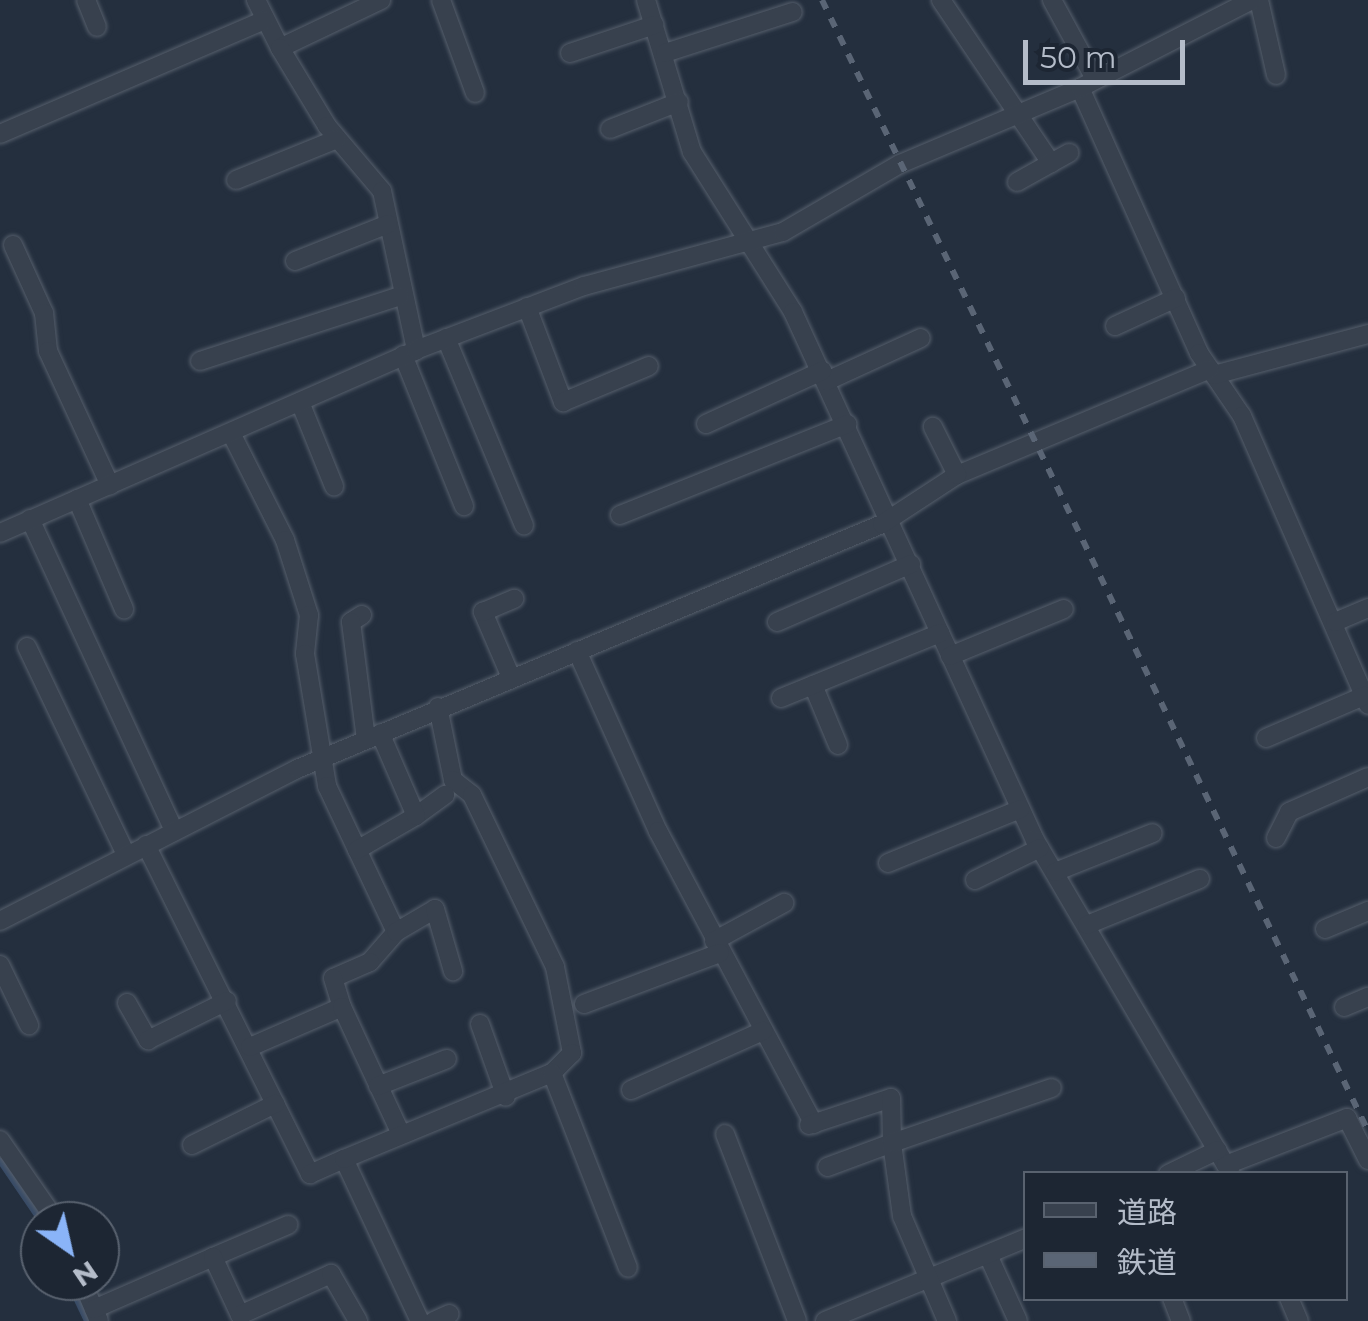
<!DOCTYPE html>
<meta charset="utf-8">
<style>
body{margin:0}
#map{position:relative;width:1368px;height:1321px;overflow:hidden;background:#242f3e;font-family:Montserrat,"Noto Sans JP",sans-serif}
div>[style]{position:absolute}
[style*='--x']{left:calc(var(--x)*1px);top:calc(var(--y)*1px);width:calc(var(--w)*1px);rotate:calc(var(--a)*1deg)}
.stream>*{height:6px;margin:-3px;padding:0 3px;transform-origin:3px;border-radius:3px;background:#394c67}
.roads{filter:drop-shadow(0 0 2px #565f6c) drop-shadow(0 0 2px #565f6c)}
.minor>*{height:18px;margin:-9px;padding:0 9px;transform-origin:9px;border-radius:9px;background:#38414e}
.rail>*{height:6px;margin-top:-3px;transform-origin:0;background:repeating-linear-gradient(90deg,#5a6575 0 10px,transparent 0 20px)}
span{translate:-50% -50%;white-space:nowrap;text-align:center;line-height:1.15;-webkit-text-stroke:8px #1d2633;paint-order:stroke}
.legend{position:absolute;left:1023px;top:1171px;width:325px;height:130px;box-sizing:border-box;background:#1d2633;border:2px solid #59626f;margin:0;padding:12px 18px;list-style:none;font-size:30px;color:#b4bcc9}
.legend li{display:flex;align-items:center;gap:20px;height:50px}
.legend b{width:50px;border:2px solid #59626f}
.north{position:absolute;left:20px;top:1201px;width:100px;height:100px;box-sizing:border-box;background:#1d2633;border:2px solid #59626f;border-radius:50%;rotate:146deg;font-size:28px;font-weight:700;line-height:40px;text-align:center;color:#b4bcc9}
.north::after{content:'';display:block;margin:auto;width:35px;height:45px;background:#8ab4f8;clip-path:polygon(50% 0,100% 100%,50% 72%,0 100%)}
.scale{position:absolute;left:1023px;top:40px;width:162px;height:45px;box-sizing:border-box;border:5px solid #b4bcc9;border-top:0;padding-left:12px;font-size:30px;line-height:35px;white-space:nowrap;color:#b4bcc9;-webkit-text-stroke:8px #1d2633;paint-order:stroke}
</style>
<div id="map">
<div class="stream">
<i style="--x:0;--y:1161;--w:73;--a:55.7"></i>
<i style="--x:68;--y:1281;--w:44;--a:64.6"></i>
</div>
<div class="roads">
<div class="minor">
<i style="--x:86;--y:0;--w:29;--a:68"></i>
<i style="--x:256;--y:0;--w:54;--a:63.4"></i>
<i style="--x:280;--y:48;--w:112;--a:-25.4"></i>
<i style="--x:441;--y:0;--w:99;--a:69.9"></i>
<i style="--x:646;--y:0;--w:159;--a:73.2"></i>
<i style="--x:692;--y:152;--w:189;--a:57.7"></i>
<i style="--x:793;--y:312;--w:581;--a:65.38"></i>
<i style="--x:1035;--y:840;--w:387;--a:59.6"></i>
<i style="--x:941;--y:0;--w:197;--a:56"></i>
<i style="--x:1052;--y:0;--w:90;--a:61.4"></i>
<i style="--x:1259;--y:0;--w:77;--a:77.2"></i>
<i style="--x:280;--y:48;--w:91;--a:58.9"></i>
<i style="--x:327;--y:126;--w:85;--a:49.8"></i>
<i style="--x:382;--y:191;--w:163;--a:77.9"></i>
<i style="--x:570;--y:53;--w:89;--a:-18.4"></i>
<i style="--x:665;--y:53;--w:134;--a:-17.8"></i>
<i style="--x:1080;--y:88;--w:290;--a:65.8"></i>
<i style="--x:1199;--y:353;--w:76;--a:55.7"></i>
<i style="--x:1242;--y:416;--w:315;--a:66.4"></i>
<i style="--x:610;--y:129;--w:74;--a:-21.4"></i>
<i style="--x:0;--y:134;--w:288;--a:-23.3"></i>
<i style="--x:236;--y:180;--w:109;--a:-22.1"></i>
<i style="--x:1017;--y:182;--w:60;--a:-29.1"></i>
<i style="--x:13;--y:245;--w:75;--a:65.5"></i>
<i style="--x:44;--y:313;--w:38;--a:84"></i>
<i style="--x:48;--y:351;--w:148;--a:65.2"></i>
<i style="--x:295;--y:261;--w:100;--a:-21.7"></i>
<i style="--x:527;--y:307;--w:102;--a:69.2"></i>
<i style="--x:563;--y:402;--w:93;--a:-22.7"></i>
<i style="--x:1115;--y:326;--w:67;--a:-24.7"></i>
<i style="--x:446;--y:338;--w:203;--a:67.4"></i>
<i style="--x:403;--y:355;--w:163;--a:68"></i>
<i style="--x:200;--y:361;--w:210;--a:-18"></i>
<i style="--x:1214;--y:375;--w:159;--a:-14.9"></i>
<i style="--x:827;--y:381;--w:103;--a:-24.6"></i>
<i style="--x:300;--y:402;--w:91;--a:68"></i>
<i style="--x:706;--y:424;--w:128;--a:-24.6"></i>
<i style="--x:231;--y:433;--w:120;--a:63.2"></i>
<i style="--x:285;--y:540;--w:79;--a:72.3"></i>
<i style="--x:309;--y:615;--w:39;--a:96"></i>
<i style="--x:305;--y:654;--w:134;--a:80.5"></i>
<i style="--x:327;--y:786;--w:161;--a:64.7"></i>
<i style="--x:396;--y:932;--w:40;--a:131"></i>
<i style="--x:370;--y:962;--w:40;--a:156.6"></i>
<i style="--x:333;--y:978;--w:30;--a:73"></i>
<i style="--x:957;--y:475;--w:274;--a:-22.7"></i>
<i style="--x:77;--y:499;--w:120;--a:66.9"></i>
<i style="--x:620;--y:515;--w:245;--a:-21.8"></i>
<i style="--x:30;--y:519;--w:344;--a:65.2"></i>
<i style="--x:0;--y:533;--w:454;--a:-23.7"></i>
<i style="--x:416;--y:350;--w:180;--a:-20.9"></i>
<i style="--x:584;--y:286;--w:206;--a:-15.2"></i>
<i style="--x:783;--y:232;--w:135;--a:-30.2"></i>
<i style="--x:900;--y:164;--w:195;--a:-22.9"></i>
<i style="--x:1080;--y:88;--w:193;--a:-27.1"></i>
<i style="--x:362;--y:615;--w:13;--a:148"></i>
<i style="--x:351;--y:622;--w:118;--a:82.7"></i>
<i style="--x:777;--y:622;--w:146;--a:-23.4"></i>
<i style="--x:1335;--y:622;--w:36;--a:-23"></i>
<i style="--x:27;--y:647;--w:230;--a:64.5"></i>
<i style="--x:577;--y:651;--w:197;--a:65.8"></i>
<i style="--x:658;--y:831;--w:332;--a:62"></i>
<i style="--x:950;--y:656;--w:123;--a:-22.4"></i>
<i style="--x:510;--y:675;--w:69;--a:-113.2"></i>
<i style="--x:483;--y:612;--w:34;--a:-23"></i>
<i style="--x:813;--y:685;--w:65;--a:67.4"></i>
<i style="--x:781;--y:698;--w:172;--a:-22.2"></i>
<i style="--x:438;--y:707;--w:75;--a:78.4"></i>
<i style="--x:453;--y:780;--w:24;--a:38"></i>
<i style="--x:472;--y:795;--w:191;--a:64.2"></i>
<i style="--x:555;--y:967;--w:88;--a:78.8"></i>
<i style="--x:572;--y:1053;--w:28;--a:135"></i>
<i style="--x:1266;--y:738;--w:107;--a:-23.2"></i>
<i style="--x:416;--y:816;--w:36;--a:-36"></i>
<i style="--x:1276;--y:838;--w:29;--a:-63"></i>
<i style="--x:1289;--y:812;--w:86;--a:-23.9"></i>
<i style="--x:146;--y:845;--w:368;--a:63.5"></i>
<i style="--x:310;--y:1174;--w:37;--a:-24"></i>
<i style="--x:344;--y:1159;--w:179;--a:64.9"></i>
<i style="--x:357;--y:850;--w:68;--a:-30"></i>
<i style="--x:416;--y:816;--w:90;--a:-113.4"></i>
<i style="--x:888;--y:863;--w:143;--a:-22.2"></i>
<i style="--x:1055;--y:872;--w:105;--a:-21.7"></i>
<i style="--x:975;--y:880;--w:72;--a:-26.2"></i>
<i style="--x:0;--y:921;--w:334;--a:-27.1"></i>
<i style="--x:297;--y:769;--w:634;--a:-22.72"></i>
<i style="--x:882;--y:524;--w:90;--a:-33.2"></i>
<i style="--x:957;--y:475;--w:54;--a:-116.6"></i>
<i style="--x:1087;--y:925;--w:122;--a:-22.2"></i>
<i style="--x:1325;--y:929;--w:47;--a:-22.7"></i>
<i style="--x:396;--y:932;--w:45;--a:-30.5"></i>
<i style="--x:435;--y:909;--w:65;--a:73.8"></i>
<i style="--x:714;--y:941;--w:80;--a:-28.5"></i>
<i style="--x:0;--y:965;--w:67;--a:64.2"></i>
<i style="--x:127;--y:1003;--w:43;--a:60.4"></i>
<i style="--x:148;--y:1040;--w:88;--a:-26.3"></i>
<i style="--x:584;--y:1004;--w:145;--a:-20.6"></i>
<i style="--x:1344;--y:1007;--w:26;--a:-23"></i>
<i style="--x:480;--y:1024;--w:77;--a:70.4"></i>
<i style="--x:250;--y:1047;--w:100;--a:-23.5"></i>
<i style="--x:342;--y:1007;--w:140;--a:65.1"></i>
<i style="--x:378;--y:1086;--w:74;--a:-21.4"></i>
<i style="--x:631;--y:1090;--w:145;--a:-24.1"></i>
<i style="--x:809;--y:1125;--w:86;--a:-18.2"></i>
<i style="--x:891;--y:1098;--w:45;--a:88.7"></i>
<i style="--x:892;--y:1143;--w:69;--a:159.7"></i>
<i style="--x:725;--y:1134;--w:200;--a:68.9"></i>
<i style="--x:0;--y:1140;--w:98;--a:55.3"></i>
<i style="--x:192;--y:1145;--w:93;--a:-26.3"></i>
<i style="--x:344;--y:1159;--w:225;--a:-22.5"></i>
<i style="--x:552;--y:1073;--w:209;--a:68.7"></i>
<i style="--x:1226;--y:1165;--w:130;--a:-21.2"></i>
<i style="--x:1347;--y:1118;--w:47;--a:63.4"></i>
<i style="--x:1168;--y:1174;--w:55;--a:-25.6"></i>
<i style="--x:988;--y:1255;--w:72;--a:65.6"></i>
<i style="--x:213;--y:1257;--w:82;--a:-23.1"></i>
<i style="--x:82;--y:1281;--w:43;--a:67"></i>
<i style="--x:1172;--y:1298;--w:25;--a:69"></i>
<i style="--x:1289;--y:1298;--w:25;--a:67"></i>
<i style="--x:94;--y:1309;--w:130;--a:-23.6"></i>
<i style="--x:213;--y:1257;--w:64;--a:65"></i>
<i style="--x:240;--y:1315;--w:100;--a:-24.3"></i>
<i style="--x:331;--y:1274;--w:54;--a:60.1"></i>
<i style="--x:434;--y:1321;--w:17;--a:-24"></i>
<i style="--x:825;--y:1321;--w:217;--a:-22.4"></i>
<i style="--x:947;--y:1321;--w:114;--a:-113.2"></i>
<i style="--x:902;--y:1216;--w:74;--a:-97.8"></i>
<i style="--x:892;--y:1143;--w:169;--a:-19"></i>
</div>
</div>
<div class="rail">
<i style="--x:822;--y:0;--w:1256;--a:64.23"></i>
</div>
<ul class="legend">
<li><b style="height:12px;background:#38414e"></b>道路</li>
<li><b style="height:12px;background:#5a6575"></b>鉄道</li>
</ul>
<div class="north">N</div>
<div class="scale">50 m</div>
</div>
